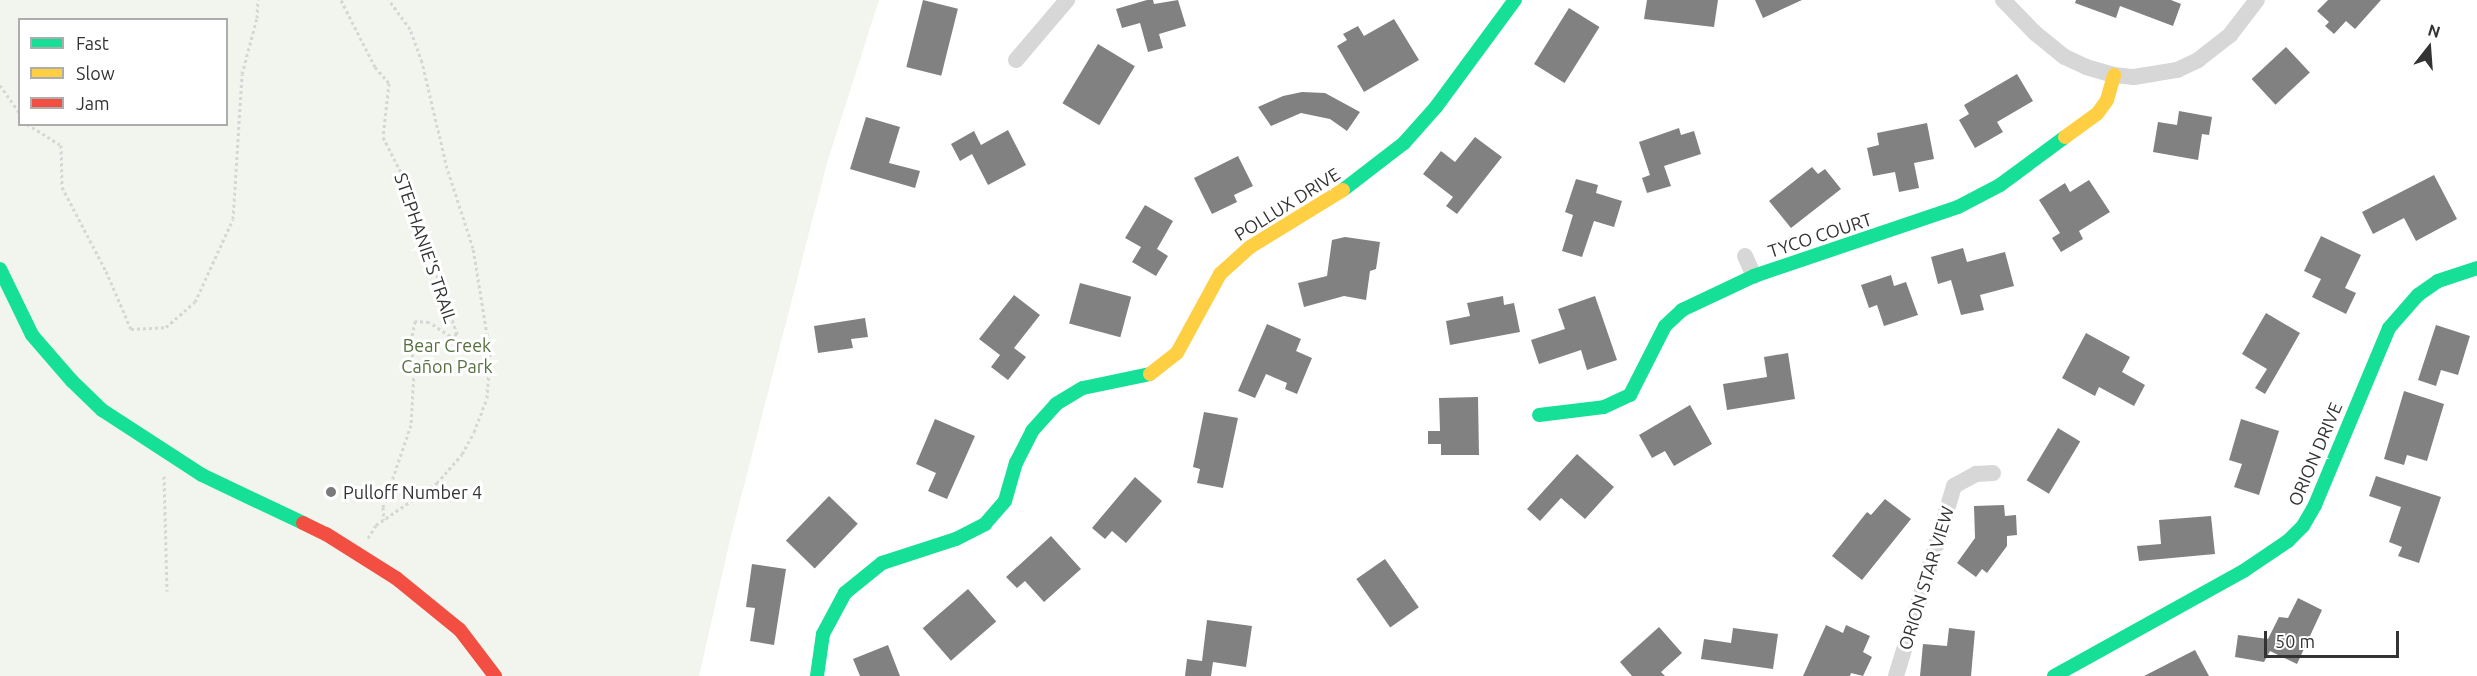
<!DOCTYPE html>
<meta charset="utf-8">
<style>
body{margin:0}
#map{position:relative;width:2477px;height:676px;overflow:hidden;background:#fff;font-family:Ubuntu,sans-serif}
div>[style]{position:absolute}
[style*='--x']{left:calc(var(--x)*1px);top:calc(var(--y)*1px);width:calc(var(--w)*1px);rotate:calc(var(--a)*1deg)}
.green>*{inset:0;background:#f1f5ed}
.building>*{inset:0;background:#818181;transform-origin:0 0}
.path>*{height:3px;margin-top:-1.5px;transform-origin:0;background:repeating-linear-gradient(90deg,#d6d6d6 0 3px,transparent 0 6px)}
.street>*{height:16px;margin:-8px;padding:0 8px;transform-origin:8px;border-radius:8px;background:#d7d7d7}
.fast>*{height:14px;margin:-7px;padding:0 7px;transform-origin:7px;border-radius:7px;background:#16e098}
.slow>*{height:14px;margin:-7px;padding:0 7px;transform-origin:7px;border-radius:7px;background:#ffcf43}
.jam>*{height:14px;margin:-7px;padding:0 7px;transform-origin:7px;border-radius:7px;background:#f24e42}
.dots>*{width:16px;height:16px;translate:-50% -50%;box-sizing:border-box;border:3px solid #fff;border-radius:50%}
span{translate:-50% -50%;white-space:nowrap;text-align:center;line-height:1.15;-webkit-text-stroke:6px #fff;paint-order:stroke}
.street-label{font-size:18px;color:#333}
.park-label{font-size:18px;color:#56703f}
.poi-label{font-size:18px;color:#333}
.left{translate:0 -50%;text-align:left}
.legend{position:absolute;left:18px;top:18px;width:210px;height:108px;box-sizing:border-box;background:#fff;border:2px solid #adadad;margin:0;padding:8px 10px;list-style:none;font-size:18px;color:#333}
.legend li{display:flex;align-items:center;gap:12px;height:30px}
.legend b{width:30px;border:2px solid #adadad}
.north{position:absolute;left:2399px;top:18px;width:60px;height:60px;-webkit-text-stroke:4px #fff;paint-order:stroke;rotate:17deg;font-size:16px;font-weight:700;line-height:24px;text-align:center;color:#333}
.north::after{content:'';display:block;margin:auto;width:21px;height:27px;background:#333;clip-path:polygon(50% 0,100% 100%,50% 72%,0 100%)}
.scale{position:absolute;left:2264px;top:631px;width:135px;height:27px;box-sizing:border-box;border:3px solid #333;border-top:0;padding-left:8px;font-size:18px;line-height:21px;white-space:nowrap;color:#333;-webkit-text-stroke:4px #fff;paint-order:stroke}
</style>
<div id="map">
<div class="green">
<i style="clip-path:polygon(evenodd,0 0,879px 0,827px 163px,730px 540px,699px 676px,0 676px,0 0,20px 20px,226px 20px,226px 124px,20px 124px,20px 20px)"></i>
</div>
<div class="building">
<i style="left:923px;top:0;width:36px;height:69px;rotate:14deg"></i>
<i style="clip-path:polygon(1147px 0,1153px 0,1154px 4px,1178px 0,1186px 26px,1159px 34px,1163px 48px,1148px 52px,1140px 23px,1122px 28px,1116px 9px)"></i>
<i style="clip-path:polygon(1647px 0,1718px 0,1714px 27px,1644px 19px)"></i>
<i style="clip-path:polygon(1755px 0,1802px 0,1763px 18px)"></i>
<i style="clip-path:polygon(2076px 0,2171px 0,2181px 4px,2173px 26px,2120px 6px,2116px 18px,2075px 3px)"></i>
<i style="clip-path:polygon(2328px 0,2381px 0,2355px 29px,2346px 21px,2334px 34px,2325px 26px,2329px 22px,2317px 11px)"></i>
<i style="left:1569px;top:8px;width:36px;height:66px;rotate:32deg"></i>
<i style="clip-path:polygon(1394px 19px,1419px 60px,1364px 92px,1337px 46px,1347px 40px,1343px 34px,1358px 26px,1364px 36px)"></i>
<i style="left:1098px;top:44px;width:43px;height:69px;rotate:31deg"></i>
<i style="left:2286px;top:47px;width:35px;height:47px;rotate:47deg"></i>
<i style="clip-path:polygon(2017px 74px,2033px 101px,1997px 122px,2003px 132px,1975px 148px,1959px 120px,1969px 114px,1964px 105px)"></i>
<i style="clip-path:polygon(1302px 92px,1325px 93px,1360px 112px,1347px 131px,1330px 119px,1301px 113px,1271px 126px,1258px 107px,1283px 96px)"></i>
<i style="clip-path:polygon(2179px 111px,2212px 117px,2209px 135px,2202px 134px,2198px 160px,2153px 152px,2158px 122px,2177px 125px)"></i>
<i style="clip-path:polygon(866px 117px,900px 127px,889px 163px,920px 171px,915px 188px,850px 169px)"></i>
<i style="clip-path:polygon(1927px 123px,1934px 159px,1914px 163px,1919px 188px,1899px 192px,1895px 172px,1873px 176px,1867px 148px,1879px 145px,1877px 133px)"></i>
<i style="clip-path:polygon(1679px 128px,1681px 135px,1694px 131px,1701px 154px,1664px 166px,1671px 186px,1647px 193px,1642px 178px,1650px 175px,1639px 142px)"></i>
<i style="clip-path:polygon(1008px 130px,1026px 165px,988px 185px,972px 154px,960px 161px,951px 144px,974px 131px,981px 145px)"></i>
<i style="clip-path:polygon(1475px 137px,1502px 157px,1457px 214px,1446px 206px,1453px 197px,1423px 174px,1441px 151px,1455px 162px)"></i>
<i style="clip-path:polygon(1238px 156px,1253px 186px,1234px 195px,1237px 202px,1212px 214px,1194px 178px)"></i>
<i style="clip-path:polygon(1812px 167px,1818px 174px,1825px 169px,1841px 189px,1791px 228px,1769px 201px)"></i>
<i style="clip-path:polygon(2434px 175px,2457px 219px,2416px 241px,2404px 218px,2373px 234px,2362px 212px)"></i>
<i style="clip-path:polygon(1576px 179px,1598px 185px,1596px 193px,1622px 201px,1614px 227px,1594px 221px,1582px 257px,1562px 251px,1573px 215px,1565px 212px)"></i>
<i style="clip-path:polygon(2089px 180px,2110px 212px,2079px 231px,2083px 239px,2061px 252px,2052px 238px,2060px 233px,2039px 200px,2065px 183px,2070px 192px)"></i>
<i style="clip-path:polygon(1145px 205px,1173px 221px,1157px 249px,1168px 256px,1156px 276px,1132px 262px,1141px 247px,1125px 238px)"></i>
<i style="clip-path:polygon(2321px 236px,2361px 255px,2345px 288px,2356px 293px,2346px 314px,2312px 297px,2321px 279px,2304px 271px)"></i>
<i style="clip-path:polygon(1345px 237px,1380px 242px,1376px 269px,1370px 271px,1366px 300px,1344px 296px,1304px 307px,1298px 283px,1327px 276px,1332px 240px)"></i>
<i style="clip-path:polygon(1963px 248px,1967px 262px,2005px 252px,2014px 286px,1980px 295px,1984px 310px,1961px 315px,1951px 280px,1938px 284px,1931px 257px)"></i>
<i style="clip-path:polygon(1891px 275px,1894px 286px,1906px 282px,1918px 315px,1884px 326px,1877px 305px,1869px 308px,1861px 285px)"></i>
<i style="left:1080px;top:283px;width:53px;height:42px;rotate:15deg"></i>
<i style="clip-path:polygon(1014px 295px,1040px 315px,1014px 348px,1026px 357px,1008px 380px,991px 367px,1000px 355px,979px 339px)"></i>
<i style="clip-path:polygon(1503px 296px,1504px 305px,1514px 303px,1520px 332px,1450px 345px,1446px 321px,1470px 316px,1467px 303px)"></i>
<i style="clip-path:polygon(1595px 296px,1617px 360px,1587px 370px,1581px 350px,1539px 364px,1531px 340px,1565px 329px,1558px 309px)"></i>
<i style="clip-path:polygon(2266px 313px,2300px 333px,2265px 394px,2255px 388px,2267px 369px,2242px 354px)"></i>
<i style="clip-path:polygon(865px 318px,868px 337px,851px 339px,853px 348px,818px 353px,814px 326px)"></i>
<i style="clip-path:polygon(1267px 324px,1301px 339px,1296px 351px,1312px 358px,1297px 394px,1285px 389px,1287px 383px,1266px 374px,1255px 398px,1238px 391px)"></i>
<i style="clip-path:polygon(2436px 325px,2470px 336px,2458px 375px,2441px 370px,2436px 386px,2418px 380px)"></i>
<i style="clip-path:polygon(2086px 333px,2130px 357px,2122px 372px,2145px 385px,2134px 406px,2099px 387px,2095px 396px,2062px 378px)"></i>
<i style="clip-path:polygon(1788px 353px,1795px 399px,1727px 410px,1723px 384px,1767px 377px,1764px 357px)"></i>
<i style="clip-path:polygon(2404px 391px,2444px 404px,2427px 461px,2407px 455px,2404px 465px,2384px 459px)"></i>
<i style="clip-path:polygon(1478px 397px,1479px 455px,1441px 455px,1441px 444px,1428px 444px,1428px 431px,1440px 431px,1439px 398px)"></i>
<i style="clip-path:polygon(1690px 405px,1712px 444px,1674px 466px,1665px 451px,1652px 458px,1639px 435px)"></i>
<i style="clip-path:polygon(1204px 412px,1238px 418px,1223px 488px,1197px 483px,1200px 469px,1193px 467px)"></i>
<i style="clip-path:polygon(935px 419px,975px 436px,947px 499px,928px 491px,936px 473px,916px 464px)"></i>
<i style="clip-path:polygon(2241px 419px,2279px 431px,2259px 495px,2234px 487px,2242px 464px,2229px 460px)"></i>
<i style="left:2058px;top:428px;width:26px;height:61px;rotate:31deg"></i>
<i style="clip-path:polygon(1577px 454px,1614px 487px,1585px 519px,1561px 498px,1540px 521px,1527px 509px)"></i>
<i style="clip-path:polygon(2376px 476px,2441px 497px,2419px 563px,2398px 556px,2402px 547px,2389px 542px,2401px 507px,2369px 496px)"></i>
<i style="clip-path:polygon(1135px 477px,1162px 501px,1126px 543px,1112px 531px,1105px 539px,1092px 528px)"></i>
<i style="left:829px;top:496px;width:40px;height:62px;rotate:44deg"></i>
<i style="clip-path:polygon(1885px 499px,1911px 519px,1862px 580px,1832px 556px,1867px 512px,1871px 515px)"></i>
<i style="clip-path:polygon(2004px 505px,2005px 516px,2016px 515px,2017px 535px,2007px 536px,2007px 546px,1987px 573px,1982px 569px,1976px 577px,1957px 563px,1975px 538px,1974px 506px)"></i>
<i style="clip-path:polygon(2211px 516px,2215px 554px,2139px 561px,2137px 546px,2161px 544px,2159px 520px)"></i>
<i style="clip-path:polygon(1051px 536px,1081px 569px,1044px 602px,1025px 581px,1017px 588px,1006px 577px)"></i>
<i style="left:1385px;top:559px;width:59px;height:35px;rotate:55deg"></i>
<i style="clip-path:polygon(752px 564px,786px 569px,774px 645px,750px 641px,755px 608px,746px 607px)"></i>
<i style="left:968px;top:589px;width:43px;height:60px;rotate:49deg"></i>
<i style="clip-path:polygon(2298px 598px,2322px 610px,2297px 664px,2270px 651px,2264px 662px,2235px 657px,2238px 635px,2268px 639px,2279px 617px,2288px 618px)"></i>
<i style="clip-path:polygon(1207px 620px,1252px 626px,1246px 667px,1213px 662px,1211px 676px,1185px 676px,1187px 659px,1202px 661px)"></i>
<i style="clip-path:polygon(1826px 625px,1843px 633px,1846px 625px,1870px 636px,1863px 652px,1872px 657px,1863px 676px,1851px 673px,1850px 676px,1803px 676px)"></i>
<i style="clip-path:polygon(1659px 627px,1682px 653px,1661px 672px,1665px 676px,1632px 676px,1620px 662px)"></i>
<i style="clip-path:polygon(1733px 628px,1778px 634px,1773px 669px,1701px 659px,1704px 639px,1731px 643px)"></i>
<i style="clip-path:polygon(1949px 628px,1975px 631px,1971px 676px,1920px 676px,1923px 644px,1947px 646px)"></i>
<i style="clip-path:polygon(888px 645px,900px 676px,860px 676px,853px 659px)"></i>
<i style="clip-path:polygon(2195px 650px,2209px 676px,2144px 676px)"></i>
</div>
<div class="path">
<i style="--x:341;--y:0;--w:75;--a:63.1"></i>
<i style="--x:375;--y:67;--w:21;--a:49"></i>
<i style="--x:389;--y:83;--w:54;--a:96.3"></i>
<i style="--x:383;--y:137;--w:46;--a:62.9"></i>
<i style="--x:404;--y:178;--w:165;--a:71.2"></i>
<i style="--x:457;--y:334;--w:7;--a:164"></i>
<i style="--x:450;--y:336;--w:25;--a:-146"></i>
<i style="--x:429;--y:322;--w:14;--a:-176"></i>
<i style="--x:415;--y:321;--w:21;--a:101"></i>
<i style="--x:411;--y:342;--w:30;--a:84"></i>
<i style="--x:414;--y:372;--w:53;--a:93.2"></i>
<i style="--x:411;--y:425;--w:87;--a:108.9"></i>
<i style="--x:383;--y:507;--w:13;--a:86"></i>
<i style="--x:0;--y:85;--w:35;--a:55"></i>
<i style="--x:27;--y:124;--w:40;--a:32"></i>
<i style="--x:61;--y:145;--w:42;--a:88.6"></i>
<i style="--x:62;--y:187;--w:95;--a:62.4"></i>
<i style="--x:106;--y:271;--w:63;--a:66.7"></i>
<i style="--x:131;--y:329;--w:35;--a:-3"></i>
<i style="--x:166;--y:327;--w:38;--a:-41"></i>
<i style="--x:195;--y:302;--w:91;--a:-65.4"></i>
<i style="--x:233;--y:219;--w:145;--a:-86.4"></i>
<i style="--x:242;--y:74;--w:58;--a:-75"></i>
<i style="--x:257;--y:18;--w:18;--a:-87"></i>
<i style="--x:164;--y:476;--w:115;--a:88.5"></i>
<i style="--x:368;--y:538;--w:15;--a:-58"></i>
<i style="--x:376;--y:525;--w:74;--a:-34.5"></i>
<i style="--x:437;--y:483;--w:38;--a:-49"></i>
<i style="--x:462;--y:454;--w:25;--a:-61"></i>
<i style="--x:474;--y:432;--w:36;--a:-69"></i>
<i style="--x:487;--y:398;--w:45;--a:-86.2"></i>
<i style="--x:490;--y:353;--w:106;--a:-99.2"></i>
<i style="--x:473;--y:248;--w:84;--a:-108"></i>
<i style="--x:447;--y:168;--w:109;--a:-103.3"></i>
<i style="--x:422;--y:62;--w:35;--a:-110"></i>
<i style="--x:410;--y:29;--w:36;--a:-126"></i>
</div>
<div class="street">
<i style="--x:2003;--y:0;--w:46;--a:45.9"></i>
<i style="--x:2035;--y:33;--w:38;--a:39"></i>
<i style="--x:2065;--y:57;--w:23;--a:25"></i>
<i style="--x:2086;--y:67;--w:29;--a:16"></i>
<i style="--x:2114;--y:75;--w:20;--a:6"></i>
<i style="--x:2134;--y:77;--w:44;--a:-9.2"></i>
<i style="--x:2177;--y:70;--w:23;--a:-25"></i>
<i style="--x:2198;--y:60;--w:41;--a:-38"></i>
<i style="--x:2230;--y:35;--w:44;--a:-52.4"></i>
<i style="--x:1016;--y:60;--w:79;--a:-49.6"></i>
<i style="--x:1745;--y:256;--w:22;--a:66"></i>
<i style="--x:1896;--y:676;--w:199;--a:-73"></i>
<i style="--x:1954;--y:486;--w:25;--a:-29"></i>
<i style="--x:1976;--y:474;--w:17;--a:-3"></i>
</div>
<div class="fast">
<i style="--x:1343;--y:190;--w:77;--a:-37.6"></i>
<i style="--x:1404;--y:143;--w:48;--a:-48.4"></i>
<i style="--x:1436;--y:107;--w:133;--a:-53.6"></i>
<i style="--x:0;--y:269;--w:73;--a:64.1"></i>
<i style="--x:32;--y:335;--w:61;--a:49"></i>
<i style="--x:72;--y:381;--w:42;--a:44"></i>
<i style="--x:102;--y:410;--w:119;--a:33"></i>
<i style="--x:202;--y:475;--w:112;--a:25.4"></i>
<i style="--x:1539;--y:415;--w:65;--a:-7"></i>
<i style="--x:1604;--y:407;--w:29;--a:-25"></i>
<i style="--x:1630;--y:395;--w:77;--a:-63.1"></i>
<i style="--x:1665;--y:326;--w:23;--a:-43"></i>
<i style="--x:1682;--y:310;--w:80;--a:-25.3"></i>
<i style="--x:1754;--y:276;--w:215;--a:-18.7"></i>
<i style="--x:1958;--y:207;--w:47;--a:-27.6"></i>
<i style="--x:2000;--y:185;--w:81;--a:-36.4"></i>
<i style="--x:817;--y:676;--w:42;--a:-81.9"></i>
<i style="--x:823;--y:634;--w:47;--a:-61.8"></i>
<i style="--x:845;--y:593;--w:48;--a:-39"></i>
<i style="--x:882;--y:563;--w:78;--a:-18"></i>
<i style="--x:956;--y:539;--w:33;--a:-27"></i>
<i style="--x:985;--y:524;--w:30;--a:-49"></i>
<i style="--x:1005;--y:501;--w:40;--a:-74"></i>
<i style="--x:1016;--y:463;--w:36;--a:-63"></i>
<i style="--x:1032;--y:431;--w:36;--a:-48"></i>
<i style="--x:1056;--y:404;--w:31;--a:-31"></i>
<i style="--x:1083;--y:388;--w:68;--a:-11.8"></i>
<i style="--x:2054;--y:676;--w:218;--a:-29"></i>
<i style="--x:2245;--y:570;--w:52;--a:-34"></i>
<i style="--x:2288;--y:541;--w:21;--a:-45"></i>
<i style="--x:2303;--y:526;--w:24;--a:-60"></i>
<i style="--x:2315;--y:505;--w:192;--a:-67.3"></i>
<i style="--x:2389;--y:328;--w:44;--a:-48.7"></i>
<i style="--x:2418;--y:295;--w:24;--a:-35"></i>
<i style="--x:2438;--y:281;--w:41;--a:-18.4"></i>
</div>
<div class="slow">
<i style="--x:2065;--y:137;--w:39;--a:-36"></i>
<i style="--x:2097;--y:114;--w:17;--a:-54"></i>
<i style="--x:2107;--y:100;--w:26;--a:-74"></i>
<i style="--x:1150;--y:374;--w:34;--a:-38"></i>
<i style="--x:1177;--y:353;--w:90;--a:-61.4"></i>
<i style="--x:1220;--y:274;--w:40;--a:-42"></i>
<i style="--x:1250;--y:247;--w:109;--a:-31.5"></i>
</div>
<div class="jam">
<i style="--x:303;--y:523;--w:25;--a:26"></i>
<i style="--x:326;--y:534;--w:83;--a:32.2"></i>
<i style="--x:396;--y:578;--w:82;--a:39.1"></i>
<i style="--x:460;--y:630;--w:58;--a:52.7"></i>
</div>
<div class="dots">
<i style="left:331px;top:492px;background:#7a7a7a"></i>
</div>
<div class="street-label">
<span style="left:1287px;top:204px;rotate:-32deg">POLLUX DRIVE</span>
<span style="left:1820px;top:235px;rotate:-18deg">TYCO COURT</span>
<span style="left:426px;top:248px;rotate:71deg">STEPHANIE'S TRAIL</span>
<span style="left:2315px;top:454px;rotate:-67deg">ORION DRIVE</span>
<span style="left:1926px;top:578px;rotate:-73deg">ORION STAR VIEW</span>
</div>
<div class="park-label">
<span style="left:447px;top:356px">Bear Creek<br>Cañon Park</span>
</div>
<div class="poi-label">
<span class="left" style="left:343px;top:492px">Pulloff Number 4</span>
</div>
<ul class="legend">
<li><b style="height:8px;background:#16e098"></b>Fast</li>
<li><b style="height:8px;background:#ffcf43"></b>Slow</li>
<li><b style="height:8px;background:#f24e42"></b>Jam</li>
</ul>
<div class="north">N</div>
<div class="scale">50 m</div>
</div>
